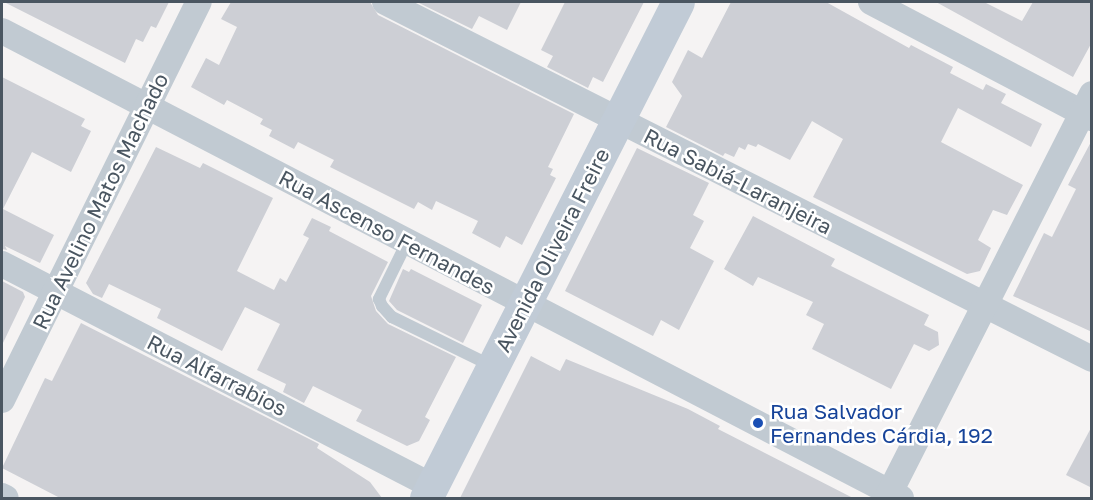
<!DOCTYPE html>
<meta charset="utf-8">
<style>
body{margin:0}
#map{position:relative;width:1093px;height:500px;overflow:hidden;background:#f5f3f3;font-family:"Golos Text",sans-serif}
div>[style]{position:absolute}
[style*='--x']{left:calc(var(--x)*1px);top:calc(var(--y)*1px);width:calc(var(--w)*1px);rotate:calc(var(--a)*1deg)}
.building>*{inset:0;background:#cdcfd5}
.lane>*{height:12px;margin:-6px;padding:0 6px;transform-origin:6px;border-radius:6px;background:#c1cad2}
.street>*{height:26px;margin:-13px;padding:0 13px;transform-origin:13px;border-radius:13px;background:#c1cad2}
.secondary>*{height:33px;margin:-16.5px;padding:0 16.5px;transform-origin:16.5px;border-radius:16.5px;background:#c1cbd6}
.dots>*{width:16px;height:16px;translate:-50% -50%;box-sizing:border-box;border:3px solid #fff;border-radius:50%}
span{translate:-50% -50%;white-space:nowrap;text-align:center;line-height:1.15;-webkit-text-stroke:5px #fff;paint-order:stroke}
.street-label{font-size:21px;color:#4a5661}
.transit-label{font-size:21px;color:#164399}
.left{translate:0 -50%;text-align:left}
.frame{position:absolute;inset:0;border:3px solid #4a5661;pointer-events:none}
</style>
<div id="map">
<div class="building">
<i style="clip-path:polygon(4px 2px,169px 2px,156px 28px,151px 26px,143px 42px,136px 39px,125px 63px)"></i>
<i style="clip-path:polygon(231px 2px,370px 2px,378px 15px,574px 114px,548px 167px,553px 169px,550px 175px,556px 178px,522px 245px,506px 236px,500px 248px,472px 233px,478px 221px,436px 201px,432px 210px,418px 202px,414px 209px,330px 167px,334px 160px,298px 142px,294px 149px,269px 136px,272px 130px,260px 124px,263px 119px,227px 100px,224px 105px,191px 87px,206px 58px,219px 65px,237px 27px,221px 19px)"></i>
<i style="clip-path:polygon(417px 2px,521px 2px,507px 30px,479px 16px,472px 29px)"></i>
<i style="clip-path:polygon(565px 2px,644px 2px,603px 82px,593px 77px,588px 88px,547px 67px,553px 56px,541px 50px)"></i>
<i style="clip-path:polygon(731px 2px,826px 2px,909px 48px,911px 45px,953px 67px,950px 73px,983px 90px,986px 84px,1006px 94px,1001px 103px,1042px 124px,1031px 147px,958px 108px,941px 142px,1023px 185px,1007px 215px,993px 210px,978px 240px,991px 248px,980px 271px,967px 274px,813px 197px,843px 139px,812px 121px,790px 160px,758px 144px,756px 147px,748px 144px,745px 150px,739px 147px,734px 157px,725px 153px,723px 156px,666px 127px,682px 96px,672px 82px,688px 50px,702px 58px)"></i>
<i style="clip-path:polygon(936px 2px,984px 2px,1022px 21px,1033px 2px,1092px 2px,1092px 42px,1073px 77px)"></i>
<i style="clip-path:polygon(2px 77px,85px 119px,81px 126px,91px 131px,71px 172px,32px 152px,3px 209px,54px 235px,40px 263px,5px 246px,7px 250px,2px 249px)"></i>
<i style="clip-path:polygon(1092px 140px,1092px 332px,1013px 296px,1044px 233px,1052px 237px,1076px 189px,1068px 185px)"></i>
<i style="clip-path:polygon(156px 147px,200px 168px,203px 163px,273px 198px,237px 271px,274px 290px,280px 278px,286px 282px,309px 238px,303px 235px,312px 218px,331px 227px,329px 231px,388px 262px,371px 296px,376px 311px,388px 324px,456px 357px,425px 417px,430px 420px,419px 441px,407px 446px,356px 421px,362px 410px,313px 386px,304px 403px,283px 392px,286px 384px,257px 370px,280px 324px,245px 307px,222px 351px,157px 318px,161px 309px,109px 284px,102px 298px,93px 294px,86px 283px)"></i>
<i style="clip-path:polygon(637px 148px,709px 183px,693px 215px,704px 221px,690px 248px,714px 261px,679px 330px,661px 320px,653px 336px,565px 291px)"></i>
<i style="clip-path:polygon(753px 216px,835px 259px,831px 266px,929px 315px,924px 325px,938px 332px,939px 345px,929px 351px,914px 344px,891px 389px,812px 349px,824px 324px,806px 315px,813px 302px,758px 277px,753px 286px,724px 269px)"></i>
<i style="clip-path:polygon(403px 269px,409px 272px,411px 269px,482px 305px,463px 343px,397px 310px,389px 301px)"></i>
<i style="clip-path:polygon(2px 281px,23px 292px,25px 297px,2px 345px)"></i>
<i style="clip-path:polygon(81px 323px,319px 444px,317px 448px,370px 482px,382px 498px,60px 498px,2px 468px,45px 378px,52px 381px)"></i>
<i style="clip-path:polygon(531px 356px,560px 371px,566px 359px,688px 409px,720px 426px,718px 429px,853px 498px,460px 498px)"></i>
<i style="clip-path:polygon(1092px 426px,1092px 488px,1066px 475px)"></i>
</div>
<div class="lane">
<i style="--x:407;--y:242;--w:64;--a:116.2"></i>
<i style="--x:379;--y:299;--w:8;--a:67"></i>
<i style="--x:382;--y:306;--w:15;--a:48"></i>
<i style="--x:392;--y:317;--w:111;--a:26.1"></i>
</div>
<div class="street">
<i style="--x:385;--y:2;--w:792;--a:26.79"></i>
<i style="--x:871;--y:2;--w:250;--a:27.7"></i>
<i style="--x:2;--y:31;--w:1013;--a:27.45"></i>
<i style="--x:2;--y:264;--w:485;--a:27.3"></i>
<i style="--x:2;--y:400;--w:444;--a:-63.7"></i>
<i style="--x:2;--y:496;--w:4;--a:27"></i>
<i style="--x:887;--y:498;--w:453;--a:-63.1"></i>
</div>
<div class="secondary">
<i style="--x:426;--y:498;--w:556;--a:-63.07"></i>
</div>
<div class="dots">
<i style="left:758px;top:423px;background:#1a4fb4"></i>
</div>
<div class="street-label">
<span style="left:738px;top:181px;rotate:27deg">Rua Sabiá-Laranjeira</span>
<span style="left:100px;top:201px;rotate:-64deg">Rua Avelino Matos Machado</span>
<span style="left:387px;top:232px;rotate:28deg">Rua Ascenso Fernandes</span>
<span style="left:552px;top:250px;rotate:-63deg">Avenida Oliveira Freire</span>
<span style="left:217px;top:375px;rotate:27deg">Rua Alfarrabios</span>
</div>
<div class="transit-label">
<span class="left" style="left:770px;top:423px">Rua Salvador<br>Fernandes Cárdia, 192</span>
</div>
<div class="frame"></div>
</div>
